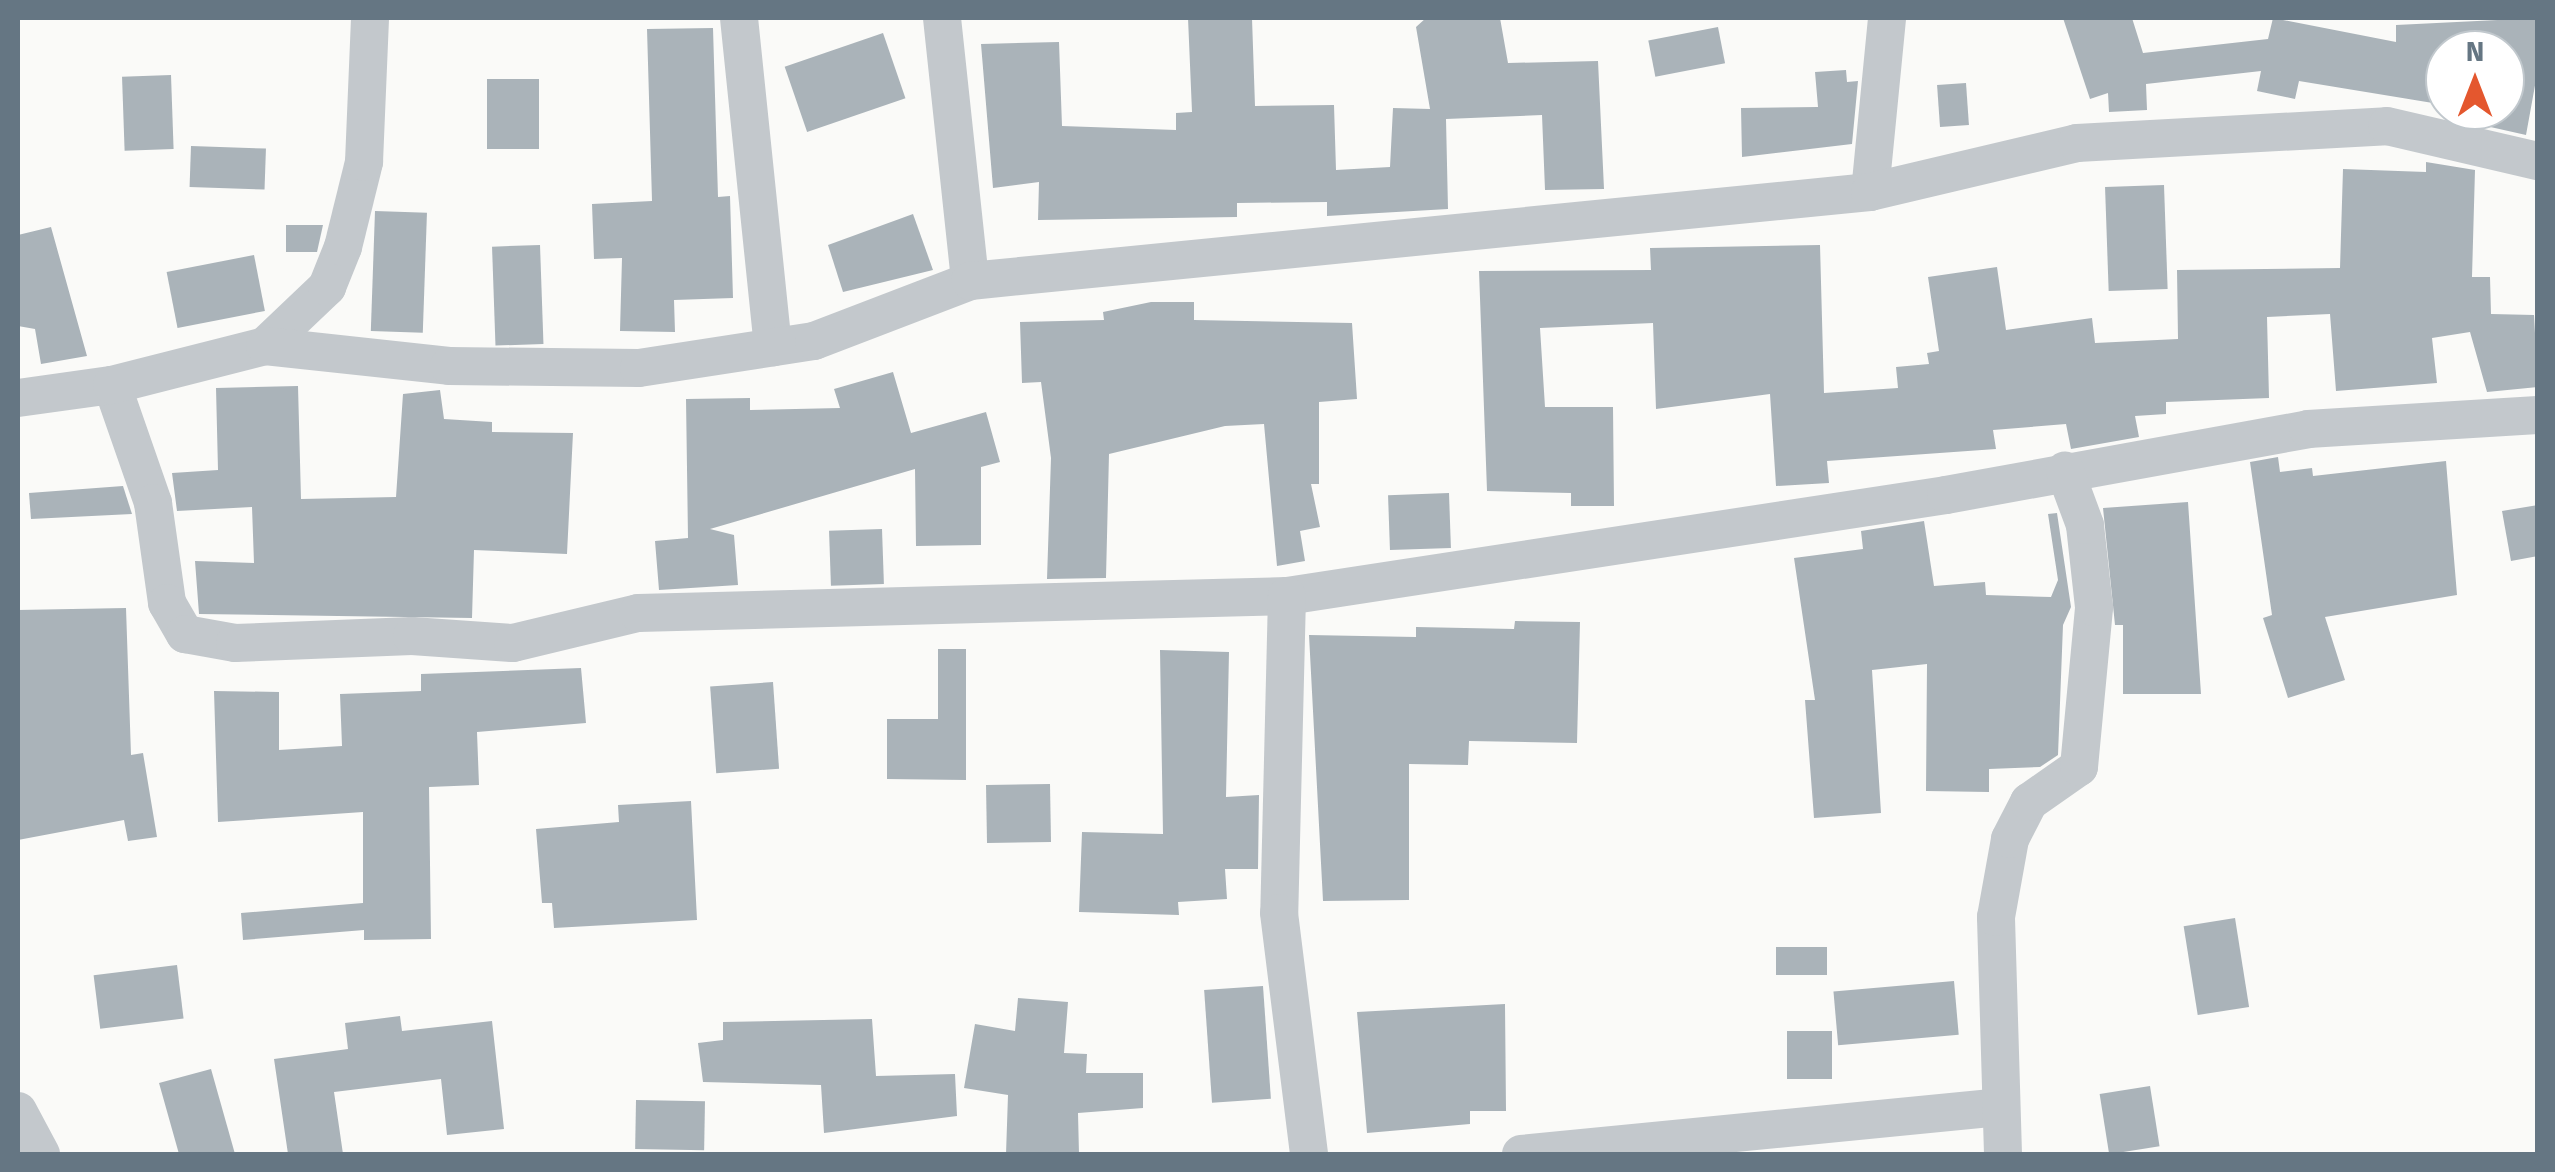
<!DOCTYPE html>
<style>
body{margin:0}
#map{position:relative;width:2555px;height:1172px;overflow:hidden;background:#fafaf8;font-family:"Fira Sans",sans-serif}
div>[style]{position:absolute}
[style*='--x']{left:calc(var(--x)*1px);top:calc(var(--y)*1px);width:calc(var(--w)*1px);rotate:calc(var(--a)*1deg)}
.building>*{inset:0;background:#aab3b9;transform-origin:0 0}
.minor>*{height:38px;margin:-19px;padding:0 19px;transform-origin:19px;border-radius:19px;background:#c3c8cc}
span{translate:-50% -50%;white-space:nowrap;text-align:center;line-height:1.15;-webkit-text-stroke:10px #fff;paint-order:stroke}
.frame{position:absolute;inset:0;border:20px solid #657683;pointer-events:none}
.north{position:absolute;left:2425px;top:30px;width:100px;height:100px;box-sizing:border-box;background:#fff;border:2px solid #c1c8cd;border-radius:50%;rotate:0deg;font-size:28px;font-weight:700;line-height:40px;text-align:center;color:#657683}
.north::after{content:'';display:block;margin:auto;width:35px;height:45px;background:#e4572e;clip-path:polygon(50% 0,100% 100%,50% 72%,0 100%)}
</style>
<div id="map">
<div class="building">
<i style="clip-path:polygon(1188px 18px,1252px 18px,1255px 106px,1334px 105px,1336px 170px,1390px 167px,1393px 108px,1430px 109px,1416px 27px,1426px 18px,1500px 18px,1508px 63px,1598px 61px,1604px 189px,1545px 190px,1542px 115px,1446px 119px,1448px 209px,1327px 216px,1327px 202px,1237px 203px,1237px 217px,1038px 220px,1039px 182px,993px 188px,981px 44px,1059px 42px,1062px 126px,1176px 130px,1176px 113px,1192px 112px)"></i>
<i style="clip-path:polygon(2063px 18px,2132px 18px,2143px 53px,2268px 39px,2273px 18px,2396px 42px,2396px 25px,2538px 18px,2538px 69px,2526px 135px,2486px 126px,2488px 110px,2505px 110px,2505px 50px,2445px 50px,2445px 105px,2299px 81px,2295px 99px,2257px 91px,2261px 71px,2146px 84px,2147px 110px,2109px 112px,2108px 93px,2090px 99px)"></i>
<i style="left:1718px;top:27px;width:37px;height:71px;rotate:79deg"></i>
<i style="clip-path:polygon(713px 28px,718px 197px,730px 196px,733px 298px,674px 300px,675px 332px,620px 331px,622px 258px,594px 259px,592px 204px,652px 201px,647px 29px)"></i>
<i style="left:883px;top:33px;width:69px;height:104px;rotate:71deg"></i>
<i style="clip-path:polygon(1846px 70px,1847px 82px,1858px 81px,1852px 144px,1742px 157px,1741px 108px,1818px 107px,1815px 72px)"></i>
<i style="left:171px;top:75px;width:74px;height:49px;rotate:88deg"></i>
<i style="left:539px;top:79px;width:70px;height:52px;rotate:90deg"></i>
<i style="left:1966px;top:83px;width:42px;height:29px;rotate:86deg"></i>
<i style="left:191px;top:146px;width:75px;height:41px;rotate:2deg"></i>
<i style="clip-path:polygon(2426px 162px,2475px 170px,2472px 277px,2490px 277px,2491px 314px,2534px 315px,2538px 387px,2487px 392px,2470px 332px,2432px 338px,2437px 383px,2336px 391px,2330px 314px,2267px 317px,2269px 398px,2166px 402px,2166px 414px,2135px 416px,2139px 437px,2071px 449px,2066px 424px,1993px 430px,1996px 449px,1827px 461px,1829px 483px,1776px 486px,1770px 394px,1656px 409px,1653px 323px,1540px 328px,1545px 407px,1613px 407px,1614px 506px,1571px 506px,1571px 493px,1487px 491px,1479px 271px,1651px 270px,1650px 248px,1820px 245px,1824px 393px,1898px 388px,1896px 367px,1929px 364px,1927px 353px,1939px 351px,1928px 277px,1997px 267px,2006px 330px,2092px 318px,2095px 343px,2178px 339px,2177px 270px,2340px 268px,2343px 169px,2426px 172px)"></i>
<i style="left:2164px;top:185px;width:104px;height:59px;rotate:88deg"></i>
<i style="left:375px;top:211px;width:52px;height:120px;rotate:2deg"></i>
<i style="clip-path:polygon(913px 214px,933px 270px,843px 292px,828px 245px)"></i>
<i style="clip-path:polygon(286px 225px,323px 225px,317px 252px,286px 252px)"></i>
<i style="clip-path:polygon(51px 227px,87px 356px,41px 364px,35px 329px,18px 326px,18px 235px)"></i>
<i style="left:540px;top:245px;width:99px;height:48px;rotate:88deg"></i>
<i style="left:254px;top:255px;width:57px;height:89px;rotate:79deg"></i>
<i style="clip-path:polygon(1151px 302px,1194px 302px,1194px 320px,1352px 323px,1357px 399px,1319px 402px,1319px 484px,1311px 484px,1320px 527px,1300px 531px,1305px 561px,1277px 566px,1264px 424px,1225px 426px,1109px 454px,1106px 578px,1047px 579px,1051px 458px,1041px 382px,1022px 383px,1020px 322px,1104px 320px,1103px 312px)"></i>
<i style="clip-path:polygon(893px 372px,911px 433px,986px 412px,1000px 462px,981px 467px,981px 545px,916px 546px,915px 469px,710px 529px,734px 535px,738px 585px,659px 590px,655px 541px,688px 538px,686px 399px,750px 398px,750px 410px,840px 408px,834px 389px)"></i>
<i style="clip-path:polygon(298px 386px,301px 499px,396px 497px,403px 394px,440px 390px,444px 419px,492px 422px,492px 432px,573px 433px,567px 554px,474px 550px,472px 618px,199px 614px,195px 561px,254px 563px,252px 507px,177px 511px,172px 473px,218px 470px,216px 388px)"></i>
<i style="clip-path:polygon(2278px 457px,2280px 472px,2312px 468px,2313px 476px,2446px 461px,2457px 595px,2325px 617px,2345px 680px,2288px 698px,2263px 618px,2272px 615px,2250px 462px)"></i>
<i style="clip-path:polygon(123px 486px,132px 514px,31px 519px,29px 493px)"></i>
<i style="left:1449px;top:493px;width:55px;height:61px;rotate:88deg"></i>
<i style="clip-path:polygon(2188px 502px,2201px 694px,2123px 694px,2123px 625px,2115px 625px,2103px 508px)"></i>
<i style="clip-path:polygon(2538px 505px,2538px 556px,2511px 561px,2502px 511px)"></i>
<i style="clip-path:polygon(2057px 513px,2071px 607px,2063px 625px,2058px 755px,2040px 767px,1989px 769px,1989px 792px,1926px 791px,1927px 664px,1872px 670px,1881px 813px,1814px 818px,1805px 700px,1815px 700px,1794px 558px,1863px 549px,1861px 531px,1924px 521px,1934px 586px,1985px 582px,1986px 595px,2051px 597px,2058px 580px,2048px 514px)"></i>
<i style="left:882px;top:529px;width:55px;height:53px;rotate:88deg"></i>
<i style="clip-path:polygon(126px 608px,131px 755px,143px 753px,157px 837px,128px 841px,124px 820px,18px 840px,18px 610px)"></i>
<i style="clip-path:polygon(1515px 621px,1580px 622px,1577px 743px,1469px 741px,1468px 765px,1409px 764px,1409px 900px,1323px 901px,1309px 635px,1416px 637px,1416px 627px,1514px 629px)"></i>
<i style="clip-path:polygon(938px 649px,966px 649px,966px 780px,887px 779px,887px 719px,938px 719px)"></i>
<i style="clip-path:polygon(1160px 650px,1229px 652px,1226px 797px,1259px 795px,1258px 869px,1225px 869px,1227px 899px,1178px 902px,1179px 915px,1079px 912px,1082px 832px,1163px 834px)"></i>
<i style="clip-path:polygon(581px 668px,586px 723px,477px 732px,479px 785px,429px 787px,431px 939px,364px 940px,364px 930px,243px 940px,241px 913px,363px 903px,363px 812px,218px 822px,214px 691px,279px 692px,279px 750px,342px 746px,340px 694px,421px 691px,421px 674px)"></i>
<i style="left:773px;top:682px;width:87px;height:63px;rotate:86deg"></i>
<i style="left:1050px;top:784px;width:58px;height:64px;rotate:89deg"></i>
<i style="clip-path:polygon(691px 801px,697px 920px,554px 928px,552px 903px,542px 903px,536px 829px,619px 822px,618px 805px)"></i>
<i style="left:2235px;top:918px;width:90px;height:52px;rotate:81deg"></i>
<i style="left:1776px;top:947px;width:51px;height:28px"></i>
<i style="left:177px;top:965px;width:54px;height:84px;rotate:83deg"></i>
<i style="left:1954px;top:981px;width:54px;height:121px;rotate:85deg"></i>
<i style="left:1263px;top:986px;width:113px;height:59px;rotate:86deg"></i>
<i style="clip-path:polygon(1018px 998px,1068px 1002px,1064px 1053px,1087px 1054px,1086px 1073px,1143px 1073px,1143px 1108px,1078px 1113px,1079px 1154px,1006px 1154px,1008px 1095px,964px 1088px,975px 1024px,1015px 1031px)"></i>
<i style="clip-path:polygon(1505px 1004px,1506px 1111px,1470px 1111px,1470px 1124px,1367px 1133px,1357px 1012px)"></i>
<i style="clip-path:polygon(400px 1016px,402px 1031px,492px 1021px,504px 1129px,447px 1135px,441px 1079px,334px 1092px,343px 1154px,288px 1154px,274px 1059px,348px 1049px,345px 1023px)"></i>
<i style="clip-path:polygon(872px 1019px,876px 1076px,955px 1074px,957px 1116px,824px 1133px,821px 1085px,703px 1082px,698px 1043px,723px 1040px,723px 1022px)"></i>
<i style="left:1832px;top:1031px;width:48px;height:45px;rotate:90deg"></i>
<i style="clip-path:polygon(211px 1069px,235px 1154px,179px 1154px,159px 1083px)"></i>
<i style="left:2150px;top:1086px;width:61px;height:51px;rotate:81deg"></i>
<i style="left:636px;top:1100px;width:69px;height:49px;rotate:1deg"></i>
</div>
<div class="minor">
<i style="--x:739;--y:18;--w:331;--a:84.1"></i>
<i style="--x:942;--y:18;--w:264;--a:83.9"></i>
<i style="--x:1870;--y:192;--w:175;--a:-84.4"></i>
<i style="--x:265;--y:346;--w:86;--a:-43.6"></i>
<i style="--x:327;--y:287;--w:43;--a:-68.2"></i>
<i style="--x:343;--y:247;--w:88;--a:-76.1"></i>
<i style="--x:364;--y:162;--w:144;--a:-87.6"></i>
<i style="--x:112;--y:385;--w:125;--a:70.8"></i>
<i style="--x:153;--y:503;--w:101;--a:82"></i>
<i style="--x:167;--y:603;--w:36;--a:60"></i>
<i style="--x:185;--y:634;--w:51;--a:10.2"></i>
<i style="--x:235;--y:643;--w:177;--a:-2.3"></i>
<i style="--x:412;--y:636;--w:101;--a:4"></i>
<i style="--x:513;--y:643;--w:129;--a:-13.5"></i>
<i style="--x:638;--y:613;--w:649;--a:-1.5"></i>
<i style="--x:1287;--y:596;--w:667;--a:-8.71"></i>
<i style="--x:1946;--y:495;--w:368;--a:-10.3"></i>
<i style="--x:2308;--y:429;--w:230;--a:-3.5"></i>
<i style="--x:18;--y:398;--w:95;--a:-7.9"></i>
<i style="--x:112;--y:385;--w:158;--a:-14.3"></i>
<i style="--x:265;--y:346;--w:185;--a:6.2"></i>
<i style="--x:449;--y:366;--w:190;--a:0.6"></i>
<i style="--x:639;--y:368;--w:177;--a:-8.8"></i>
<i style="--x:814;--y:341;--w:167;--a:-21"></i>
<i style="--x:970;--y:281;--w:904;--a:-5.65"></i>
<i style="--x:1870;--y:192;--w:213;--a:-13.3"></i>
<i style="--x:2077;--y:143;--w:310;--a:-3.1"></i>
<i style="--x:2387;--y:126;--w:155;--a:13.1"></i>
<i style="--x:1287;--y:596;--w:317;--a:91.4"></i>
<i style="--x:1279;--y:913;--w:243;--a:82.9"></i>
<i style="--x:18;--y:1111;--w:49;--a:61.9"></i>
<i style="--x:1521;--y:1154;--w:481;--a:-5.6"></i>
<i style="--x:2003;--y:1154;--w:237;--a:-91.7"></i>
<i style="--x:1996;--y:917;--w:79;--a:-79.8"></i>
<i style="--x:2010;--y:839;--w:42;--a:-62.8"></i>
<i style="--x:2029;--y:802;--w:61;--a:-35"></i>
<i style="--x:2079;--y:767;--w:161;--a:-84.6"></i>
<i style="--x:2094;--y:607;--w:82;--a:-96.3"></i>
<i style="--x:2085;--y:525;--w:58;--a:-110.3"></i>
</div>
<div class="frame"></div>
<div class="north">N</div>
</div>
